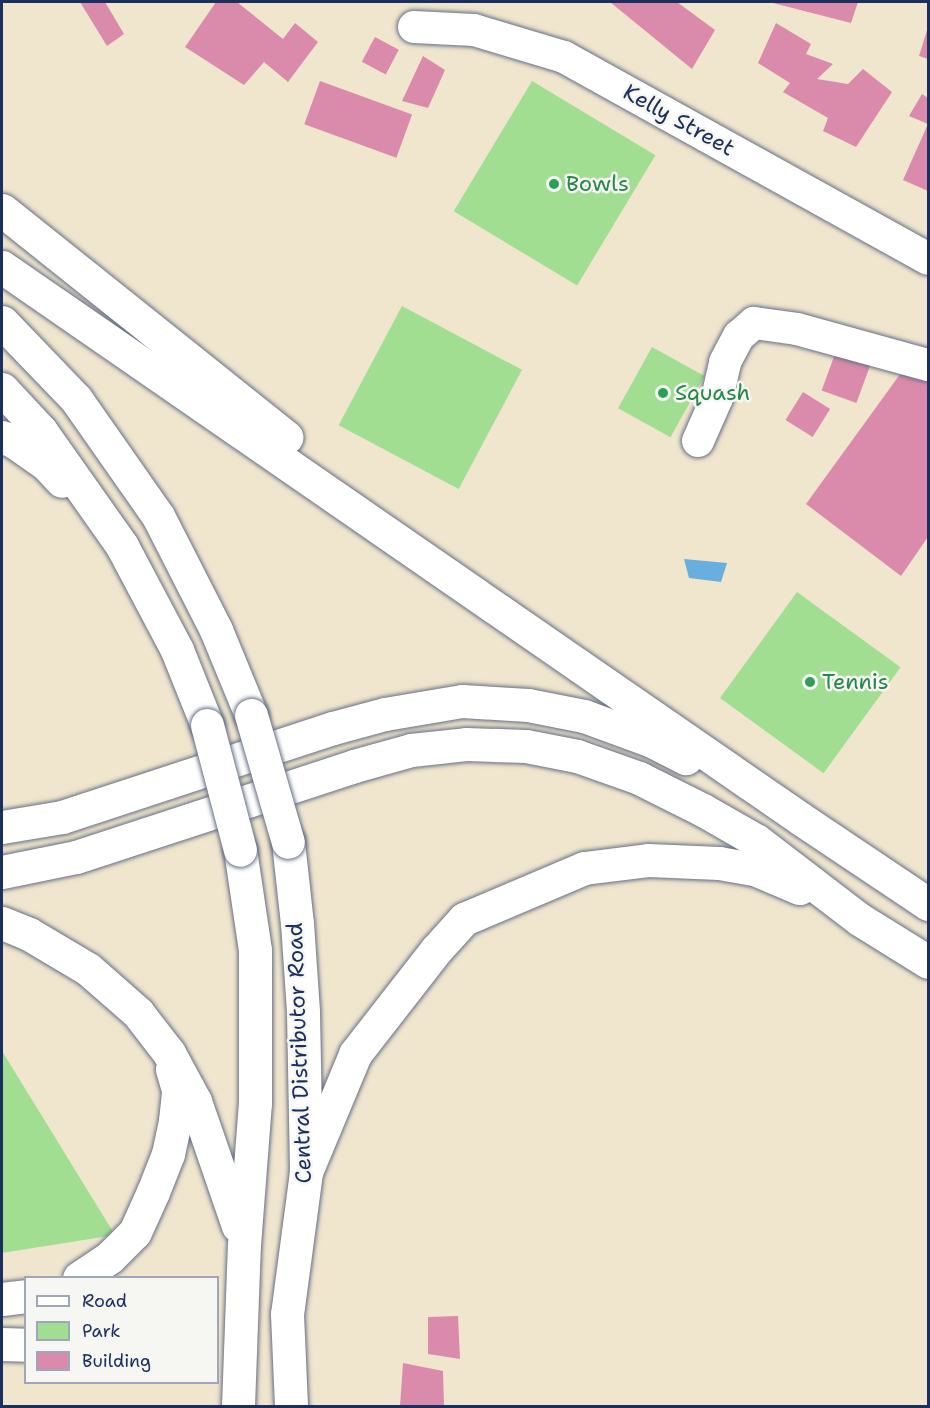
<!DOCTYPE html>
<style>
body{margin:0}
#map{position:relative;width:930px;height:1408px;overflow:hidden;background:#f0e6ce;font-family:"Shantell Sans",sans-serif}
div>[style]{position:absolute}
[style*='--x']{left:calc(var(--x)*1px);top:calc(var(--y)*1px);width:calc(var(--w)*1px);rotate:calc(var(--a)*1deg)}
.green>*{inset:0;background:#a1de92;transform-origin:0 0}
.water>*{inset:0;background:#68aede}
.building>*{inset:0;background:#da8bac;transform-origin:0 0}
.roads{filter:drop-shadow(0 0 2px #666f85) drop-shadow(0 0 2px #666f85)}
.minor>*{height:32px;margin:-16px;padding:0 16px;transform-origin:16px;border-radius:16px;background:#fff}
.major>*{height:33px;margin:-16.5px;padding:0 16.5px;transform-origin:16.5px;border-radius:16.5px;background:#fff}
.highway>*{height:33px;margin:-16.5px;padding:0 16.5px;transform-origin:16.5px;border-radius:16.5px;background:#fff}
.bridges{filter:drop-shadow(0 0 2px #666f85) drop-shadow(0 0 2px #666f85)}
.highway-bridge>*{height:33px;margin:-16.5px;padding:0 16.5px;transform-origin:16.5px;border-radius:16.5px;background:#fff}
.dots>*{width:16px;height:16px;translate:-50% -50%;box-sizing:border-box;border:3px solid #f6f6f2;border-radius:50%}
span{translate:-50% -50%;white-space:nowrap;text-align:center;line-height:1.15;-webkit-text-stroke:5px #f6f6f2;paint-order:stroke}
.street-label{font-size:22px;color:#1b2f5e}
.leisure-label{font-size:22px;color:#27864d}
.left{translate:0 -50%;text-align:left}
.frame{position:absolute;inset:0;border:3px solid #1b2f5e;pointer-events:none}
.legend{position:absolute;left:24px;top:1276px;width:195px;height:108px;box-sizing:border-box;background:#f6f6f2;border:2px solid #9ea6b7;margin:0;padding:8px 10px;list-style:none;font-size:18px;color:#1b2f5e}
.legend li{display:flex;align-items:center;gap:12px;height:30px}
.legend b{width:30px;border:2px solid #9ea6b7}
</style>
<div id="map">
<div class="green">
<i style="left:532px;top:81px;width:144px;height:152px;rotate:31deg"></i>
<i style="left:402px;top:306px;width:136px;height:135px;rotate:28deg"></i>
<i style="left:652px;top:347px;width:60px;height:70px;rotate:29deg"></i>
<i style="left:797px;top:592px;width:128px;height:131px;rotate:36deg"></i>
<i style="clip-path:polygon(2px 1051px,115px 1235px,2px 1253px)"></i>
</div>
<div class="water">
<i style="clip-path:polygon(684px 559px,727px 563px,721px 582px,689px 578px)"></i>
</div>
<div class="building">
<i style="clip-path:polygon(80px 2px,105px 2px,124px 34px,107px 46px)"></i>
<i style="clip-path:polygon(216px 2px,237px 2px,283px 39px,295px 23px,318px 42px,288px 82px,264px 62px,244px 85px,185px 47px)"></i>
<i style="clip-path:polygon(610px 2px,677px 2px,715px 30px,692px 69px)"></i>
<i style="clip-path:polygon(769px 2px,858px 2px,851px 23px)"></i>
<i style="clip-path:polygon(776px 23px,811px 44px,806px 54px,833px 64px,817px 79px,848px 84px,863px 69px,892px 92px,856px 147px,823px 131px,828px 118px,783px 92px,790px 83px,758px 63px)"></i>
<i style="clip-path:polygon(928px 27px,928px 59px,919px 56px)"></i>
<i style="left:375px;top:37px;width:27px;height:28px;rotate:28deg"></i>
<i style="clip-path:polygon(423px 56px,445px 70px,428px 108px,402px 101px)"></i>
<i style="left:320px;top:81px;width:98px;height:46px;rotate:20deg"></i>
<i style="clip-path:polygon(922px 94px,928px 98px,928px 191px,903px 180px,928px 124px,909px 116px)"></i>
<i style="left:836px;top:351px;width:37px;height:42px;rotate:20deg"></i>
<i style="clip-path:polygon(906px 366px,928px 376px,928px 537px,901px 576px,806px 504px)"></i>
<i style="left:803px;top:392px;width:32px;height:33px;rotate:32deg"></i>
<i style="clip-path:polygon(458px 1316px,460px 1359px,428px 1354px,428px 1317px)"></i>
<i style="clip-path:polygon(403px 1363px,443px 1371px,444px 1406px,400px 1406px)"></i>
</div>
<div class="roads">
<div class="minor">
<i style="--x:414;--y:27;--w:60;--a:2.9"></i>
<i style="--x:474;--y:30;--w:94;--a:16.7"></i>
<i style="--x:564;--y:57;--w:416;--a:29"></i>
<i style="--x:698;--y:441;--w:47;--a:-66.2"></i>
<i style="--x:717;--y:398;--w:37;--a:-77"></i>
<i style="--x:725;--y:362;--w:30;--a:-62"></i>
<i style="--x:739;--y:336;--w:20;--a:-41"></i>
<i style="--x:754;--y:323;--w:43;--a:7.9"></i>
<i style="--x:797;--y:329;--w:136;--a:15.4"></i>
</div>
<div class="major">
<i style="--x:801;--y:819;--w:153;--a:33.8"></i>
<i style="--x:859;--y:919;--w:81;--a:31.9"></i>
</div>
<div class="highway">
<i style="--x:2;--y:210;--w:364;--a:38.6"></i>
<i style="--x:2;--y:267;--w:971;--a:34.64"></i>
<i style="--x:2;--y:322;--w:107;--a:46.1"></i>
<i style="--x:76;--y:399;--w:143;--a:55"></i>
<i style="--x:158;--y:516;--w:128;--a:63"></i>
<i style="--x:216;--y:630;--w:92;--a:67.6"></i>
<i style="--x:2;--y:389;--w:57;--a:47.1"></i>
<i style="--x:41;--y:431;--w:141;--a:54.8"></i>
<i style="--x:122;--y:546;--w:118;--a:62.1"></i>
<i style="--x:177;--y:650;--w:81;--a:68.2"></i>
<i style="--x:2;--y:437;--w:12;--a:20"></i>
<i style="--x:13;--y:441;--w:40;--a:34.9"></i>
<i style="--x:46;--y:464;--w:23;--a:47"></i>
<i style="--x:2;--y:827;--w:61;--a:-9.5"></i>
<i style="--x:62;--y:817;--w:285;--a:-18.2"></i>
<i style="--x:333;--y:728;--w:54;--a:-15.1"></i>
<i style="--x:385;--y:714;--w:78;--a:-9.6"></i>
<i style="--x:462;--y:701;--w:66;--a:3.5"></i>
<i style="--x:528;--y:705;--w:57;--a:11.1"></i>
<i style="--x:584;--y:716;--w:72;--a:20.2"></i>
<i style="--x:652;--y:741;--w:38;--a:27"></i>
<i style="--x:288;--y:842;--w:81;--a:83.7"></i>
<i style="--x:297;--y:923;--w:89;--a:86.1"></i>
<i style="--x:303;--y:1012;--w:160;--a:88.9"></i>
<i style="--x:306;--y:1172;--w:143;--a:97.6"></i>
<i style="--x:287;--y:1314;--w:92;--a:87.5"></i>
<i style="--x:2;--y:872;--w:76;--a:-11.5"></i>
<i style="--x:76;--y:857;--w:293;--a:-18.1"></i>
<i style="--x:354;--y:766;--w:59;--a:-15.7"></i>
<i style="--x:411;--y:750;--w:55;--a:-6.2"></i>
<i style="--x:466;--y:744;--w:60;--a:1.9"></i>
<i style="--x:526;--y:746;--w:52;--a:11.1"></i>
<i style="--x:577;--y:756;--w:66;--a:19.5"></i>
<i style="--x:639;--y:778;--w:72;--a:26.6"></i>
<i style="--x:703;--y:810;--w:62;--a:29.9"></i>
<i style="--x:757;--y:841;--w:128;--a:37.4"></i>
<i style="--x:2;--y:923;--w:29;--a:22"></i>
<i style="--x:29;--y:934;--w:69;--a:30.7"></i>
<i style="--x:88;--y:969;--w:67;--a:41.3"></i>
<i style="--x:138;--y:1013;--w:51;--a:52.2"></i>
<i style="--x:169;--y:1053;--w:55;--a:61.6"></i>
<i style="--x:195;--y:1101;--w:132;--a:71"></i>
<i style="--x:306;--y:1172;--w:128;--a:-67.4"></i>
<i style="--x:355;--y:1054;--w:132;--a:-52.1"></i>
<i style="--x:436;--y:950;--w:42;--a:-47.9"></i>
<i style="--x:464;--y:919;--w:130;--a:-23"></i>
<i style="--x:584;--y:868;--w:64;--a:-7.1"></i>
<i style="--x:648;--y:860;--w:71;--a:2.4"></i>
<i style="--x:719;--y:863;--w:39;--a:10"></i>
<i style="--x:757;--y:870;--w:46;--a:23.2"></i>
<i style="--x:79;--y:1278;--w:37;--a:-34"></i>
<i style="--x:110;--y:1257;--w:35;--a:-45"></i>
<i style="--x:135;--y:1232;--w:44;--a:-65.8"></i>
<i style="--x:153;--y:1192;--w:41;--a:-68.5"></i>
<i style="--x:168;--y:1154;--w:34;--a:-78"></i>
<i style="--x:175;--y:1121;--w:31;--a:-84"></i>
<i style="--x:178;--y:1090;--w:22;--a:-106"></i>
<i style="--x:2;--y:1299;--w:24;--a:-7"></i>
<i style="--x:2;--y:1344;--w:24;--a:2"></i>
<i style="--x:238;--y:1406;--w:161;--a:-87.9"></i>
<i style="--x:244;--y:1245;--w:142;--a:-85.6"></i>
<i style="--x:255;--y:1103;--w:153;--a:-90"></i>
<i style="--x:255;--y:950;--w:101;--a:-98.5"></i>
</div>
</div>
<div class="bridges">
<div class="highway-bridge">
<i style="--x:251;--y:715;--w:132;--a:73.8"></i>
<i style="--x:207;--y:725;--w:129;--a:75.2"></i>
</div>
</div>
<div class="dots">
<i style="left:554px;top:184px;background:#2e9e5b"></i>
<i style="left:663px;top:393px;background:#2e9e5b"></i>
<i style="left:810px;top:682px;background:#2e9e5b"></i>
</div>
<div class="street-label">
<span style="left:679px;top:120px;rotate:29deg">Kelly Street</span>
<span style="left:299px;top:1053px;rotate:-92deg">Central Distributor Road</span>
</div>
<div class="leisure-label">
<span class="left" style="left:566px;top:184px">Bowls</span>
<span class="left" style="left:675px;top:393px">Squash</span>
<span class="left" style="left:822px;top:682px">Tennis</span>
</div>
<div class="frame"></div>
<ul class="legend">
<li><b style="height:8px;background:#fff"></b>Road</li>
<li><b style="height:16px;background:#a1de92"></b>Park</li>
<li><b style="height:16px;background:#da8bac"></b>Building</li>
</ul>
</div>
